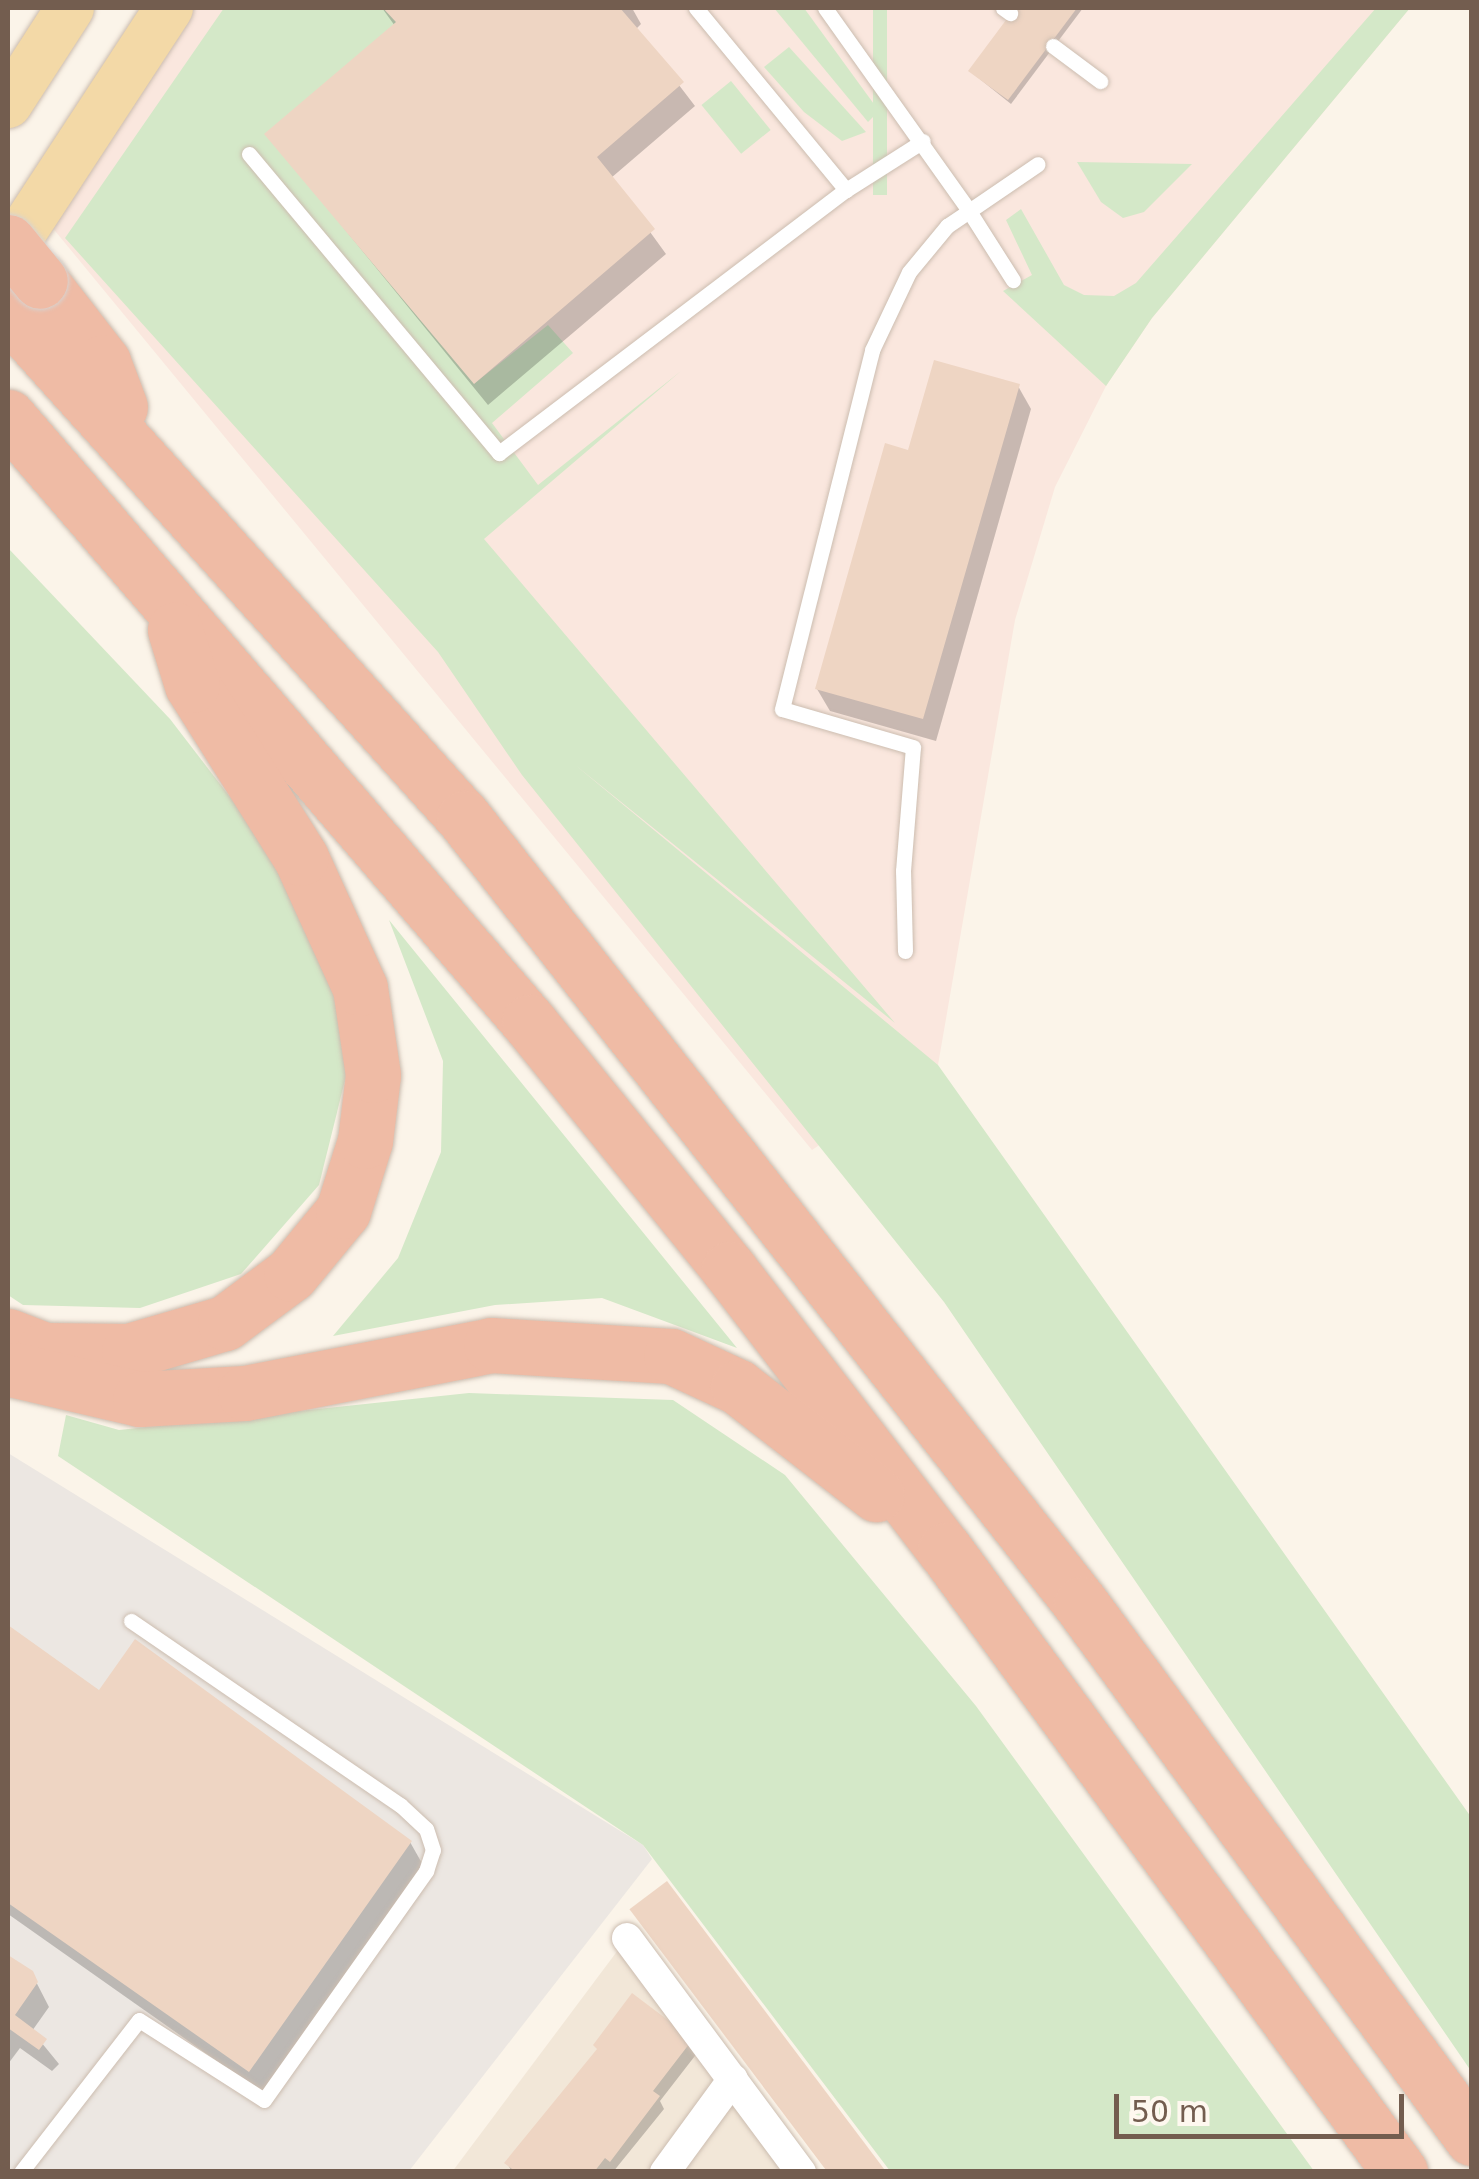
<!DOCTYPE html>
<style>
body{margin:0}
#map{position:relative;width:1479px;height:2179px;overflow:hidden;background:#fbf4e9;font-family:"DejaVu Sans",sans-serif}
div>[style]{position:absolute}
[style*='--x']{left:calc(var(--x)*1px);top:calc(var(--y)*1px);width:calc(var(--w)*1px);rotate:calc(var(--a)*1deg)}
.residential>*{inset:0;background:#f2e7d8}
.commercial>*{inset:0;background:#fae7de}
.industrial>*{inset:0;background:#ece7e2}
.green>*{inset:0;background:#d4e8c8;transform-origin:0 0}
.shadow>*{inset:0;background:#0003}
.building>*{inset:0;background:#eed5c3;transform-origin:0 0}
.roads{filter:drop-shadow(0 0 2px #ccbdb0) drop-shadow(0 0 2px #ccbdb0)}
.lane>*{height:15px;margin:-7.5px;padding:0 7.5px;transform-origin:7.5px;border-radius:7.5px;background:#fff}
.street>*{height:30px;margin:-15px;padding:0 15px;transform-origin:15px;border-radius:15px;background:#fff}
.primary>*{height:48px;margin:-24px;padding:0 24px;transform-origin:24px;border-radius:24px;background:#f3d9a7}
.highway>*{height:55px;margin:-27.5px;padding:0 27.5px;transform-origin:27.5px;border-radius:27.5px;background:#efbba5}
.bridges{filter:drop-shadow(0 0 2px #d8d2ce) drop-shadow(0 0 2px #d8d2ce)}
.highway-bridge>*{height:55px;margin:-27.5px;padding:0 27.5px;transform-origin:27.5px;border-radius:27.5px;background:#efbba5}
span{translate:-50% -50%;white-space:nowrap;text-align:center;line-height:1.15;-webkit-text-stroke:8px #fef8ef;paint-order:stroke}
.frame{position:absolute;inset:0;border:10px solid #735d4f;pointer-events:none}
.scale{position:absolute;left:1114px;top:2094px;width:290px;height:45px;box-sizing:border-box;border:5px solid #735d4f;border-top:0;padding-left:12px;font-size:30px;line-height:35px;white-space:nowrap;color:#735d4f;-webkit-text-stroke:8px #fef8ef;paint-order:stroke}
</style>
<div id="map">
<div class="residential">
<i style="clip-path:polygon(627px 1938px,801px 2172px,452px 2172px)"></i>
</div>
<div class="commercial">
<i style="clip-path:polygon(191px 8px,1410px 8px,1152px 318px,1106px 386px,1055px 487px,1015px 620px,938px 1065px,812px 1150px,51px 226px)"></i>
</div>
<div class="industrial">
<i style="clip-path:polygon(8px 1453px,643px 1845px,652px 1859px,409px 2171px,8px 2171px)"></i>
</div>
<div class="green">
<i style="clip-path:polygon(224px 8px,383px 8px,396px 22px,475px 383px,548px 325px,573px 353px,492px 423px,538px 485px,681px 371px,484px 539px,895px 1023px,574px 764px,938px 1065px,1471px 1817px,1471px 2071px,944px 1302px,522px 775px,438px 652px,65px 238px)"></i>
<i style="clip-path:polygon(774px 8px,804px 8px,879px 111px,868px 122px)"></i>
<i style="left:873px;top:8px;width:14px;height:187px"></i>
<i style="clip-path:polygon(1376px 8px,1410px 8px,1152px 318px,1106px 386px,1003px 291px,1032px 275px,1006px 220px,1021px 209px,1064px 285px,1084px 295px,1114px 296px,1136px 283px)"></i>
<i style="clip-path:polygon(789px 47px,866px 132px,842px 141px,804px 112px,764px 67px)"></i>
<i style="left:731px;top:81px;width:63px;height:38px;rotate:51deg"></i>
<i style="clip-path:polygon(1077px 162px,1192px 164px,1144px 212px,1123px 218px,1101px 202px)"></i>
<i style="clip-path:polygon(8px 548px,170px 719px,293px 879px,345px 994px,348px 1068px,319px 1185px,241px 1274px,140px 1308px,23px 1305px,8px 1295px)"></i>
<i style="clip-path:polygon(389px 920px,737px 1348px,602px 1298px,495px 1305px,333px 1336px,398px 1258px,441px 1152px,443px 1061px)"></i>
<i style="clip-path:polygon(469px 1393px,673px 1400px,785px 1475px,976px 1706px,1314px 2171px,890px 2171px,643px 1845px,58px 1456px,66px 1415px,119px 1430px)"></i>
</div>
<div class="shadow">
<i style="clip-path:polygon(382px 8px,632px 8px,641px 24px,636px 29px,695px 106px,611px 178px,666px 254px,488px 405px,267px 134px,395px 26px)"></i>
<i style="clip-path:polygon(1019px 8px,1083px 8px,1011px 104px,971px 72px)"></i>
<i style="clip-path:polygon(1018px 386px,1031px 409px,936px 741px,830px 711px,817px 689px,910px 453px)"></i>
<i style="clip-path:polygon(8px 1628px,100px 1693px,410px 1842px,423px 1865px,262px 2093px,8px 1914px)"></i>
<i style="clip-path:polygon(8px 1957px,31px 1972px,49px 2007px,32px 2031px,59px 2064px,52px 2071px,20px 2048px,8px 2064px)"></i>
<i style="clip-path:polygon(691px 2041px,698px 2052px,660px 2101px,664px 2109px,613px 2172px,512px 2172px,507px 2163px)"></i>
</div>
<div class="building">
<i style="clip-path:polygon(383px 8px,620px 8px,684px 82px,597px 157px,655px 229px,474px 384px,264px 134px,396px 22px)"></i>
<i style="clip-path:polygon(1015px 8px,1077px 8px,1008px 100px,968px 71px)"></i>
<i style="clip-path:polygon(934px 360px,1020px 384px,923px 719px,815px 689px,885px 443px,908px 450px)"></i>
<i style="clip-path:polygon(8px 1625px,99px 1690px,135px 1639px,412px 1841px,249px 2072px,8px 1903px)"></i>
<i style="left:667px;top:1881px;width:367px;height:47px;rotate:53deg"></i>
<i style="clip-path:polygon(8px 1955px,33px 1971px,38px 1982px,15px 2015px,47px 2039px,39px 2050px,8px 2028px)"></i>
<i style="clip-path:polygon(632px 1993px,693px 2039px,653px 2091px,660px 2096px,610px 2162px,605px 2158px,594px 2172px,516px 2172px,504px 2163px,597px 2049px,593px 2045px)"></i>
</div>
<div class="roads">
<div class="lane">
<i style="--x:696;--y:8;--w:236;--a:50.5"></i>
<i style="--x:825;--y:8;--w:249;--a:54.6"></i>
<i style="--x:969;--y:211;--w:83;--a:-34.3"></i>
<i style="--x:1003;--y:8;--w:9;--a:36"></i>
<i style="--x:1053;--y:46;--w:59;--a:36.7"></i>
<i style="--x:249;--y:154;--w:390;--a:50.1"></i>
<i style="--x:499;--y:453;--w:435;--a:-37.2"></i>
<i style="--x:846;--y:190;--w:91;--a:-32.5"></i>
<i style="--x:905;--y:951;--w:80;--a:-91.4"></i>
<i style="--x:903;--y:871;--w:124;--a:-85.4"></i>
<i style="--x:913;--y:747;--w:136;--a:-163.8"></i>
<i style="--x:782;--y:709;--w:370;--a:-75.9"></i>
<i style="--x:872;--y:350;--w:86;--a:-64.6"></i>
<i style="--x:909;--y:272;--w:60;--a:-50.4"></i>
<i style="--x:947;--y:226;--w:27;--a:-34"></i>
<i style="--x:969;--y:211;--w:82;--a:57.5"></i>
<i style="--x:21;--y:2172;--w:192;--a:-52.2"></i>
<i style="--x:139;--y:2020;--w:148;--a:32.6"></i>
<i style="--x:264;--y:2100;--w:281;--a:-54.7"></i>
<i style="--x:426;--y:1871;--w:22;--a:-72"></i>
<i style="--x:433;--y:1850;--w:22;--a:-108"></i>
<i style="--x:426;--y:1829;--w:35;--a:-137"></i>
<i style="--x:400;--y:1805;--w:326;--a:-145.6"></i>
</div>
<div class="street">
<i style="--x:627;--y:1938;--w:292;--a:53.4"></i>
<i style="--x:665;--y:2172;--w:115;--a:-53.8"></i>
</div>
<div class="primary">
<i style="--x:8;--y:104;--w:114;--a:-57.1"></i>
<i style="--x:8;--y:254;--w:294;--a:-56.8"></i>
</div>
<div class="highway">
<i style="--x:40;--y:281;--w:103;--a:52.1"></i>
<i style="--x:103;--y:362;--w:48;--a:69.3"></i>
<i style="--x:8;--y:312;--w:681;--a:47.98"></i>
<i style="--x:464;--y:818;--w:999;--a:51.87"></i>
<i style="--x:1081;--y:1604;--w:662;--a:53.79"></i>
<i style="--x:8;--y:417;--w:798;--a:49.27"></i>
<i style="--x:529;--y:1022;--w:318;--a:51"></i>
<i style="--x:729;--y:1269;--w:354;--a:52.5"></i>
<i style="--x:945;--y:1550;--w:771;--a:53.81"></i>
<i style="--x:8;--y:1336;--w:39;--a:21"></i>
<i style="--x:44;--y:1350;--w:85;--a:0.7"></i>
<i style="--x:129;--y:1351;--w:100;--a:-16.3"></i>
<i style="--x:225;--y:1323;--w:82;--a:-36.6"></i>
<i style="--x:291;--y:1274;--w:82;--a:-50.5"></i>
<i style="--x:343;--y:1211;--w:73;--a:-72.6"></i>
<i style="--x:365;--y:1141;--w:66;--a:-83.1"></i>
<i style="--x:373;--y:1075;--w:88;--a:-98.5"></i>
<i style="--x:360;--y:988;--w:143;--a:-114.4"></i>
<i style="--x:301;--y:858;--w:204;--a:-122.2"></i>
<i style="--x:192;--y:685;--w:58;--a:-107.2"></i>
<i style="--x:15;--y:1370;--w:128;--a:13.1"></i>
<i style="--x:140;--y:1399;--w:105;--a:-3.3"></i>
<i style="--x:245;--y:1393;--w:251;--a:-11"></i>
<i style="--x:491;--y:1345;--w:180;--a:3.5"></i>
<i style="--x:671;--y:1356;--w:74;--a:24.8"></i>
<i style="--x:738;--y:1387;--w:175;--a:37.8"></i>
</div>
</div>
<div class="bridges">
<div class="highway-bridge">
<i style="--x:8;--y:242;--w:50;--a:50.6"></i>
</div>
</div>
<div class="frame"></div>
<div class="scale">50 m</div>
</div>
